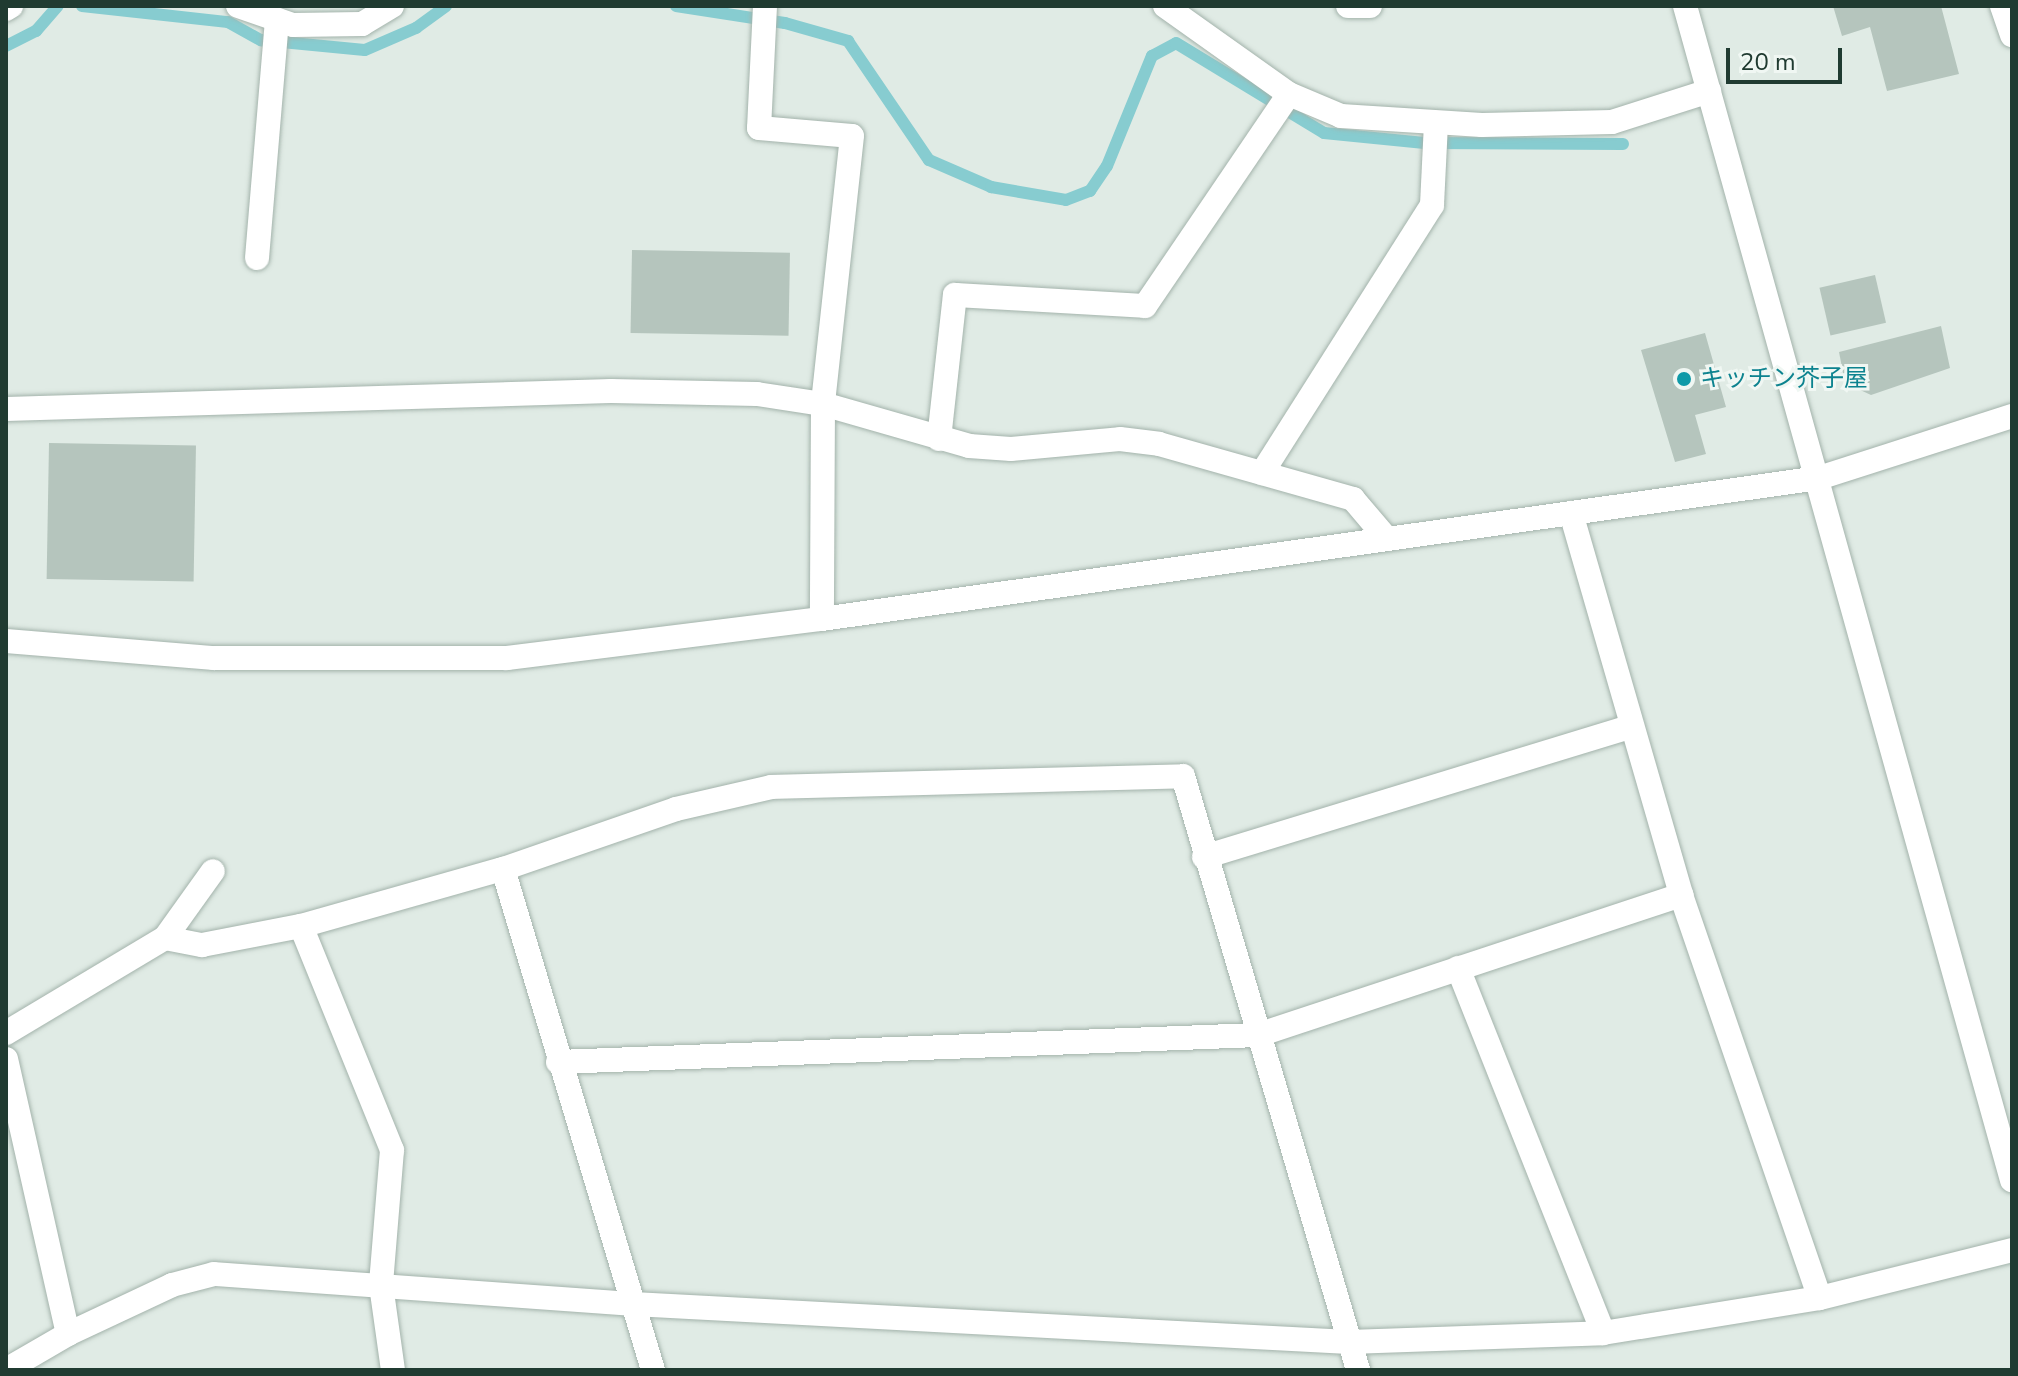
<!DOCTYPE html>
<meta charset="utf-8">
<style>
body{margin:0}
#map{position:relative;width:2018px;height:1376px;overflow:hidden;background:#e0ebe5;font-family:"Nunito Sans","Noto Sans JP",sans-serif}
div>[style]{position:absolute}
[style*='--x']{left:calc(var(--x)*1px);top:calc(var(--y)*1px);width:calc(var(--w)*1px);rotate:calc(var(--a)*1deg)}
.stream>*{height:12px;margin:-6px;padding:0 6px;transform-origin:6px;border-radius:6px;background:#87ccd0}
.building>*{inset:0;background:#b5c5bd;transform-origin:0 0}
.roads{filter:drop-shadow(0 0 2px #a3b3ab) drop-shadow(0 0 2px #a3b3ab)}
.minor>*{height:24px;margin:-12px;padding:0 12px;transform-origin:12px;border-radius:12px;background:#fff}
.dots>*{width:22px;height:22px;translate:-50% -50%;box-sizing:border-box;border:4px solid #f0f7f3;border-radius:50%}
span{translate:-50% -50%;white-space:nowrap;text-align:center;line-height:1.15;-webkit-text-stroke:6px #f0f7f3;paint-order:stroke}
.culture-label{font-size:24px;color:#0d838f}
.left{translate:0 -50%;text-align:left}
.frame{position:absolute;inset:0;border:8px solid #203b31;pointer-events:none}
.scale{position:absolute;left:1726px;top:48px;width:116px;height:36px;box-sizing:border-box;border:4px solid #203b31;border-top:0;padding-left:10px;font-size:24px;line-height:28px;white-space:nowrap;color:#203b31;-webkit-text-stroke:6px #f0f7f3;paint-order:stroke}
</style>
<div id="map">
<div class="stream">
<i style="--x:82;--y:6;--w:147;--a:6.3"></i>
<i style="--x:228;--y:22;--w:38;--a:29"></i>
<i style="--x:261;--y:40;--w:104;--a:5.5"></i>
<i style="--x:365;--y:50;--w:56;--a:-23.3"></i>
<i style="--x:416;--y:28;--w:37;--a:-36"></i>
<i style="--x:676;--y:6;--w:110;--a:8.9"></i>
<i style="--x:785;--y:23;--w:66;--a:15.9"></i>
<i style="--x:848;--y:41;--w:144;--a:55.8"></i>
<i style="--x:929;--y:160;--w:68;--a:23.5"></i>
<i style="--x:991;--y:187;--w:76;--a:9.8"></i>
<i style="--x:1066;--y:200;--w:26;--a:-21"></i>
<i style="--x:1090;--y:191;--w:30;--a:-56"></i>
<i style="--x:1107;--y:166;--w:119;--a:-67.8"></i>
<i style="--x:1152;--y:56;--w:27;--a:-28"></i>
<i style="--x:1176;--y:43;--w:173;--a:31.3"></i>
<i style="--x:1324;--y:133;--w:101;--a:5.7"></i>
<i style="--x:1425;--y:143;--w:198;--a:0.3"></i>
<i style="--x:6;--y:46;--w:34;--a:-27"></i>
<i style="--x:36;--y:31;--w:33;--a:-49"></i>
</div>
<div class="building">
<i style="clip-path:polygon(1833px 6px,1941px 6px,1959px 74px,1887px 91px,1870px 27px,1842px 36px)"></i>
<i style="left:632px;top:250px;width:158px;height:83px;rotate:1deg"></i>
<i style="left:1875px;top:275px;width:49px;height:57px;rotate:77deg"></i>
<i style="clip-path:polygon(1941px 326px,1950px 368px,1871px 395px,1845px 383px,1839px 352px)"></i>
<i style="clip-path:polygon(1705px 333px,1726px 407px,1695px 415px,1706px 454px,1675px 462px,1641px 350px)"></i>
<i style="left:49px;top:443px;width:147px;height:136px;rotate:1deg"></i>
</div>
<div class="roads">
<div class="minor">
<i style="--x:238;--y:6;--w:58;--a:19.1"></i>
<i style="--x:293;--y:25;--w:69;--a:-0.8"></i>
<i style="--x:362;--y:24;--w:35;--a:-31"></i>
<i style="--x:765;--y:6;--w:122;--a:92.8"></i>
<i style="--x:759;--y:128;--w:93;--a:4.9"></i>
<i style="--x:852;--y:136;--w:270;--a:96.2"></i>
<i style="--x:823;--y:404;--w:215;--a:90.3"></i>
<i style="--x:1165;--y:6;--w:152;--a:35.4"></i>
<i style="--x:1289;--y:94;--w:56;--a:22.9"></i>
<i style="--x:1341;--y:116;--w:141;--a:3.7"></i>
<i style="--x:1482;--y:125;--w:130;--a:-1.3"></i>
<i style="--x:1612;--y:122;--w:102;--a:-17.7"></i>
<i style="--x:1348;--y:6;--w:22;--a:0"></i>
<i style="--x:1685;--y:6;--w:1219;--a:74.44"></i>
<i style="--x:2002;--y:6;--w:31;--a:71"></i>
<i style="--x:6;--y:9;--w:6;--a:-31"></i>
<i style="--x:257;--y:258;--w:239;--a:-85.2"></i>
<i style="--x:6;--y:409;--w:605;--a:-1.7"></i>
<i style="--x:611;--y:391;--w:146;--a:1.2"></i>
<i style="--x:757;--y:394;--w:67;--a:8.6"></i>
<i style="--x:823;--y:404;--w:152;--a:16"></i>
<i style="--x:969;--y:446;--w:42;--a:4.1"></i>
<i style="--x:1011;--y:449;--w:109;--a:-5.2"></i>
<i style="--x:1120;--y:439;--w:39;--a:7"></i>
<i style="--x:1159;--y:444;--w:202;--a:15.8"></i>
<i style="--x:1353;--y:499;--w:52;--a:49.6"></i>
<i style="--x:939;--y:439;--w:145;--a:-83.7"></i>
<i style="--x:955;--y:295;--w:190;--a:3.3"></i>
<i style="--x:1145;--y:306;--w:256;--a:-55.8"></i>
<i style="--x:1262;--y:473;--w:317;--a:-57.6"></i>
<i style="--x:1432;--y:205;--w:82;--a:-87.2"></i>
<i style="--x:1571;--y:513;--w:398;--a:73.9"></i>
<i style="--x:1681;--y:895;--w:426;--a:71"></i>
<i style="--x:6;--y:641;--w:209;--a:4.7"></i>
<i style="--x:214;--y:658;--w:293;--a:0"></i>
<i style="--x:507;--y:658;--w:317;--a:-7.1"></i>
<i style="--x:822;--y:619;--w:1007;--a:-8.05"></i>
<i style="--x:1819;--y:478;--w:203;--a:-17.8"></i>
<i style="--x:1204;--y:857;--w:444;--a:-17"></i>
<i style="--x:503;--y:869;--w:523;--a:73.33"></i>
<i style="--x:301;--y:926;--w:242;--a:67.9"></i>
<i style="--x:392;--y:1150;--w:135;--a:94.7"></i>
<i style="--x:381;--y:1285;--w:86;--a:82"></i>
<i style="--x:165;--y:938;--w:38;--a:11"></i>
<i style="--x:202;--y:945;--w:101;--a:-10.9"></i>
<i style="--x:301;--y:926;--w:210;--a:-15.8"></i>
<i style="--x:503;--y:869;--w:183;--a:-19.1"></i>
<i style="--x:676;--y:809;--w:98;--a:-13"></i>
<i style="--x:771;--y:787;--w:412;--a:-1.5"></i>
<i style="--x:1183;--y:776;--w:619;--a:73.58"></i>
<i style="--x:1458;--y:968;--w:393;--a:68.3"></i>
<i style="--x:6;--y:1033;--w:185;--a:-30.9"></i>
<i style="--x:165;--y:938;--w:82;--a:-54.4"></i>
<i style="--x:6;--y:1059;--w:282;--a:77.3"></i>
<i style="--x:558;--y:1062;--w:701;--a:-2.21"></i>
<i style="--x:1258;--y:1035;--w:446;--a:-18.3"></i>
<i style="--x:6;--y:1370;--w:72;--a:-30.1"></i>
<i style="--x:68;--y:1334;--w:115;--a:-25.2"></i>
<i style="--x:172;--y:1285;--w:43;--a:-14.7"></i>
<i style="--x:214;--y:1274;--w:420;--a:4.1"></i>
<i style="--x:633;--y:1304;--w:717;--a:3.04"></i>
<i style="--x:1349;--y:1342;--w:254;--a:-2"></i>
<i style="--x:1603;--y:1333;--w:220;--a:-9.2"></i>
<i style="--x:1820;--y:1298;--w:198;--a:-14"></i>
</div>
</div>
<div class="dots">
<i style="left:1684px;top:379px;background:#0f9aa8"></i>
</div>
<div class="culture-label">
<span class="left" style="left:1700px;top:379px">キッチン芥子屋</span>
</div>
<div class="frame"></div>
<div class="scale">20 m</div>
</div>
